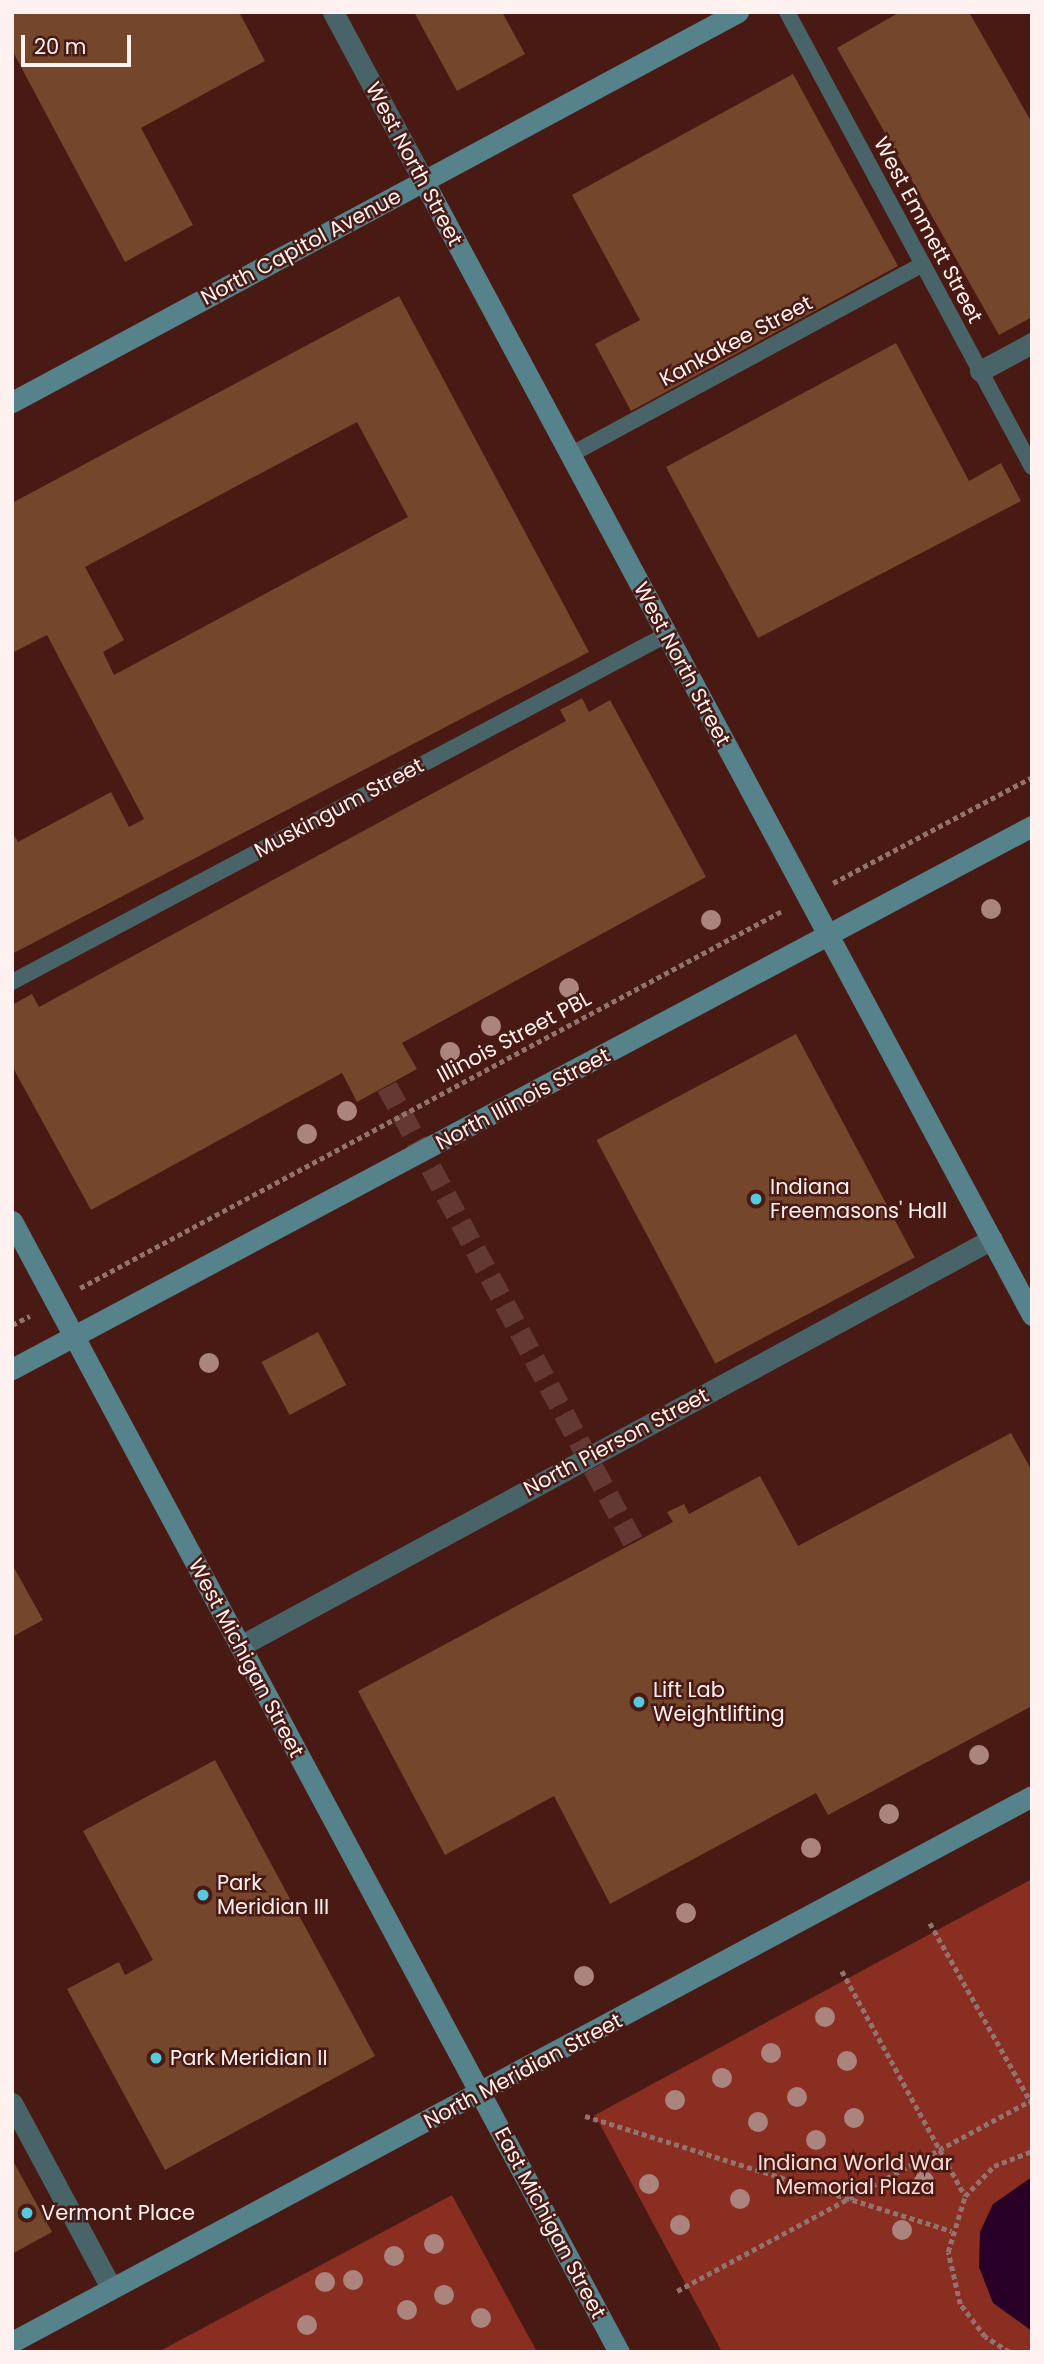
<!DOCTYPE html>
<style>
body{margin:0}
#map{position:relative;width:1044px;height:2364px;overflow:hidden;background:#491913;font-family:Poppins,sans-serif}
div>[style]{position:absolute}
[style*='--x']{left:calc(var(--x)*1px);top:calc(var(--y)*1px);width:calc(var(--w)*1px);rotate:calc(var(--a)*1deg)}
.green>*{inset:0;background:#8a2e22}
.water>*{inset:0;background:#280027}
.building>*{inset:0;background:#74462b;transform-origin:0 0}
.street-tunnel>*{height:21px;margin-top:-10.5px;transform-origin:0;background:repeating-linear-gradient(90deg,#643934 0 21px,transparent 0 31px)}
.path>*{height:4.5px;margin-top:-2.25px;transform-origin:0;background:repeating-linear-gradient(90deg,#94726d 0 5px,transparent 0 8.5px)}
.lane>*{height:16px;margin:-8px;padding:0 8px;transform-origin:8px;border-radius:8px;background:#486469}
.street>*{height:21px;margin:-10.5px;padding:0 10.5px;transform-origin:10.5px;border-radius:10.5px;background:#486469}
.secondary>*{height:21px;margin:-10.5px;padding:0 10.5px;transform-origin:10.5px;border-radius:10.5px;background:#56838b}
.trees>*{width:20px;height:20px;margin:-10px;border-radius:50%;background:#ab847e}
.dots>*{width:19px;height:19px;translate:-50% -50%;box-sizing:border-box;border:4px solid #491913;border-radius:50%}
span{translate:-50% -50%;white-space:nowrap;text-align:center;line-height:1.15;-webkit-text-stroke:5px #491913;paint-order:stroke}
.street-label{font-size:21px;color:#fff1ef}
.poi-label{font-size:21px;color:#fff1ef}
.left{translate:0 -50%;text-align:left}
.park-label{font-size:21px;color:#fcdbd5}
.frame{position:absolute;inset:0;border:14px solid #fff1ef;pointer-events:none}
.scale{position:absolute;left:21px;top:35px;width:110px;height:32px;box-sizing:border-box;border:4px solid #fff1ef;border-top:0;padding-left:9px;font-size:21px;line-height:24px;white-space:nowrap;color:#fff1ef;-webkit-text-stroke:5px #491913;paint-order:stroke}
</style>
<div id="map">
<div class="green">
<i style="clip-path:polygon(1032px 1879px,1032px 2352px,722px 2352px,595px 2115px)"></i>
<i style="clip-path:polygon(452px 2195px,537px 2352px,158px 2352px)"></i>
</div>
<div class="water">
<i style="clip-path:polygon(1032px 2177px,1032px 2331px,993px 2303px,979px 2267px,980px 2232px,993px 2204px)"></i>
</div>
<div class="building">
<i style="clip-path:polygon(12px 12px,239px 12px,265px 61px,141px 128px,193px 225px,125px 262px,12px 50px)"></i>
<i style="clip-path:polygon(414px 12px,502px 12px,525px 54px,457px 91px)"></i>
<i style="clip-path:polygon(900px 12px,969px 12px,1032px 123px,1032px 317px,999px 335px,837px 48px)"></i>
<i style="clip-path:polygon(793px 74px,898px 266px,631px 411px,595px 344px,640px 320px,572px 195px)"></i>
<i style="clip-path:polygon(evenodd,399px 296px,589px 652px,12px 954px,12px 832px,18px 842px,111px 792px,129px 827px,144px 819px,47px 635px,12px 653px,12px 503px,399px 296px,357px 422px,408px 517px,114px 675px,103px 652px,124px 640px,85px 567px,357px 422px)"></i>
<i style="clip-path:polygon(896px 343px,969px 481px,1001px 463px,1021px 501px,758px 638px,666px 467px)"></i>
<i style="clip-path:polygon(582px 698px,589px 712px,610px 700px,706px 877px,402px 1043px,417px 1069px,357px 1102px,342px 1073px,91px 1210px,12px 1066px,12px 1005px,32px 994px,39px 1007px,566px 721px,560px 710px)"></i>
<i style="left:796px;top:1034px;width:253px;height:226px;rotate:62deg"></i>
<i style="left:318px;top:1332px;width:60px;height:64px;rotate:62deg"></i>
<i style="clip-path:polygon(1011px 1433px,1032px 1471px,1032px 1706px,828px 1815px,816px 1793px,610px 1904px,554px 1796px,445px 1855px,358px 1691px,673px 1522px,667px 1512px,684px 1504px,689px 1514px,760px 1476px,798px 1546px)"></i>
<i style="clip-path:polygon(12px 1564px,43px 1620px,12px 1637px)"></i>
<i style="clip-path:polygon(215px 1760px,375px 2056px,165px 2170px,67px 1989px,119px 1962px,125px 1975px,153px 1960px,83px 1831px)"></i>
<i style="clip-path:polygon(12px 2159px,52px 2232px,12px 2254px)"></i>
</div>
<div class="street-tunnel">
<i style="--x:387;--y:1086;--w:519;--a:61.61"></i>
</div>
<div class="path">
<i style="--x:833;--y:883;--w:225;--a:-28"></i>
<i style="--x:80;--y:1288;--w:797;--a:-28.24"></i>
<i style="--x:12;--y:1325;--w:20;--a:-27"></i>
<i style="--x:930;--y:1923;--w:208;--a:60.6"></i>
<i style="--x:842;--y:1971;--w:256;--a:61.3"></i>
<i style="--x:585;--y:2116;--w:384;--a:17.4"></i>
<i style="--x:677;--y:2291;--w:403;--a:-28.3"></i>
<i style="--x:1009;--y:2352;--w:28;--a:-148"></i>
<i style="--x:985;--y:2337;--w:41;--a:-127.1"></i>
<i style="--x:960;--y:2304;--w:53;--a:-103"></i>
<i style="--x:948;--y:2252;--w:59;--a:-73.1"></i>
<i style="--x:965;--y:2196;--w:42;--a:-46"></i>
<i style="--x:994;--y:2166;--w:41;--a:-21.5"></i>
</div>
<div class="lane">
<i style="--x:787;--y:12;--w:517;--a:61.7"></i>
<i style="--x:570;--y:455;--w:401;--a:-28.4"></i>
<i style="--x:12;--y:982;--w:740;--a:-27.95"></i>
</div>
<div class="street">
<i style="--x:333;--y:12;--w:193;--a:61.8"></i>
<i style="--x:980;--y:371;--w:59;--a:-28.3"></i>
<i style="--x:240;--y:1646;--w:855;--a:-28.42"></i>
<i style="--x:12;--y:2103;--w:210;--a:61.8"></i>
</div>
<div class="secondary">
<i style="--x:424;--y:182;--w:1286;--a:61.78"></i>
<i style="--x:12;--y:402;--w:824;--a:-28.24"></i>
<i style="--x:12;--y:1221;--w:1284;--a:61.78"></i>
<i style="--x:12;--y:1369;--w:1156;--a:-28.03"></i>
<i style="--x:12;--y:2342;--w:1157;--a:-28.16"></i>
</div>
<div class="trees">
<i style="left:991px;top:909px"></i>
<i style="left:711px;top:920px"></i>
<i style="left:569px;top:988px"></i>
<i style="left:491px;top:1026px"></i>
<i style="left:450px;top:1052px"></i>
<i style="left:347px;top:1111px"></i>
<i style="left:307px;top:1134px"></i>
<i style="left:209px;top:1363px"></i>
<i style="left:979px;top:1755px"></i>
<i style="left:889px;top:1814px"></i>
<i style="left:811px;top:1848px"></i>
<i style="left:686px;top:1913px"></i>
<i style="left:584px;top:1976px"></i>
<i style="left:825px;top:2017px"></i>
<i style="left:771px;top:2053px"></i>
<i style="left:847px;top:2061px"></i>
<i style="left:722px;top:2078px"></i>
<i style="left:797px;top:2097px"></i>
<i style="left:675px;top:2100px"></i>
<i style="left:854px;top:2118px"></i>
<i style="left:758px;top:2122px"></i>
<i style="left:816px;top:2140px"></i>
<i style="left:924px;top:2181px"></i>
<i style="left:649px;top:2184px"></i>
<i style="left:740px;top:2199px"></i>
<i style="left:680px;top:2225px"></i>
<i style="left:902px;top:2230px"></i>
<i style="left:434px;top:2244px"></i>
<i style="left:394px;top:2256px"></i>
<i style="left:353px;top:2280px"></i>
<i style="left:325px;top:2282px"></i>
<i style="left:444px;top:2295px"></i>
<i style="left:407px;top:2310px"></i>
<i style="left:481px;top:2318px"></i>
<i style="left:307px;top:2325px"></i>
</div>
<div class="dots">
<i style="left:756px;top:1199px;background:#54cade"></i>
<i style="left:639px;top:1702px;background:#54cade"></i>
<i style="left:203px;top:1895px;background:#54cade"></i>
<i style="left:156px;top:2058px;background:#54cade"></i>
<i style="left:27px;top:2213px;background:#54cade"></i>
</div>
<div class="street-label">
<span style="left:414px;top:164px;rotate:62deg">West North Street</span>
<span style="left:928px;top:230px;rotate:62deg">West Emmett Street</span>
<span style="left:301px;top:247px;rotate:-28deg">North Capitol Avenue</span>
<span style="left:736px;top:341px;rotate:-28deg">Kankakee Street</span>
<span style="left:682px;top:664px;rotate:62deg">West North Street</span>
<span style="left:339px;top:808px;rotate:-28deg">Muskingum Street</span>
<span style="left:514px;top:1037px;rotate:-28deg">Illinois Street PBL</span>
<span style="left:523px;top:1099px;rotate:-28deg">North Illinois Street</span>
<span style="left:616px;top:1442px;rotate:-28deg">North Pierson Street</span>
<span style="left:246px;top:1658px;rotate:62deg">West Michigan Street</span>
<span style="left:523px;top:2071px;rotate:-28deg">North Meridian Street</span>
<span style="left:550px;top:2223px;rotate:62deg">East Michigan Street</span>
</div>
<div class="poi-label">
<span class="left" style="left:770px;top:1199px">Indiana<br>Freemasons' Hall</span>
<span class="left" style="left:653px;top:1702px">Lift Lab<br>Weightlifting</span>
<span class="left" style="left:217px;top:1895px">Park<br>Meridian III</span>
<span class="left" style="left:170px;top:2058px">Park Meridian II</span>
<span class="left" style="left:41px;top:2213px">Vermont Place</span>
</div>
<div class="park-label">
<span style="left:855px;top:2175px">Indiana World War<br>Memorial Plaza</span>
</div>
<div class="frame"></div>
<div class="scale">20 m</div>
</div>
